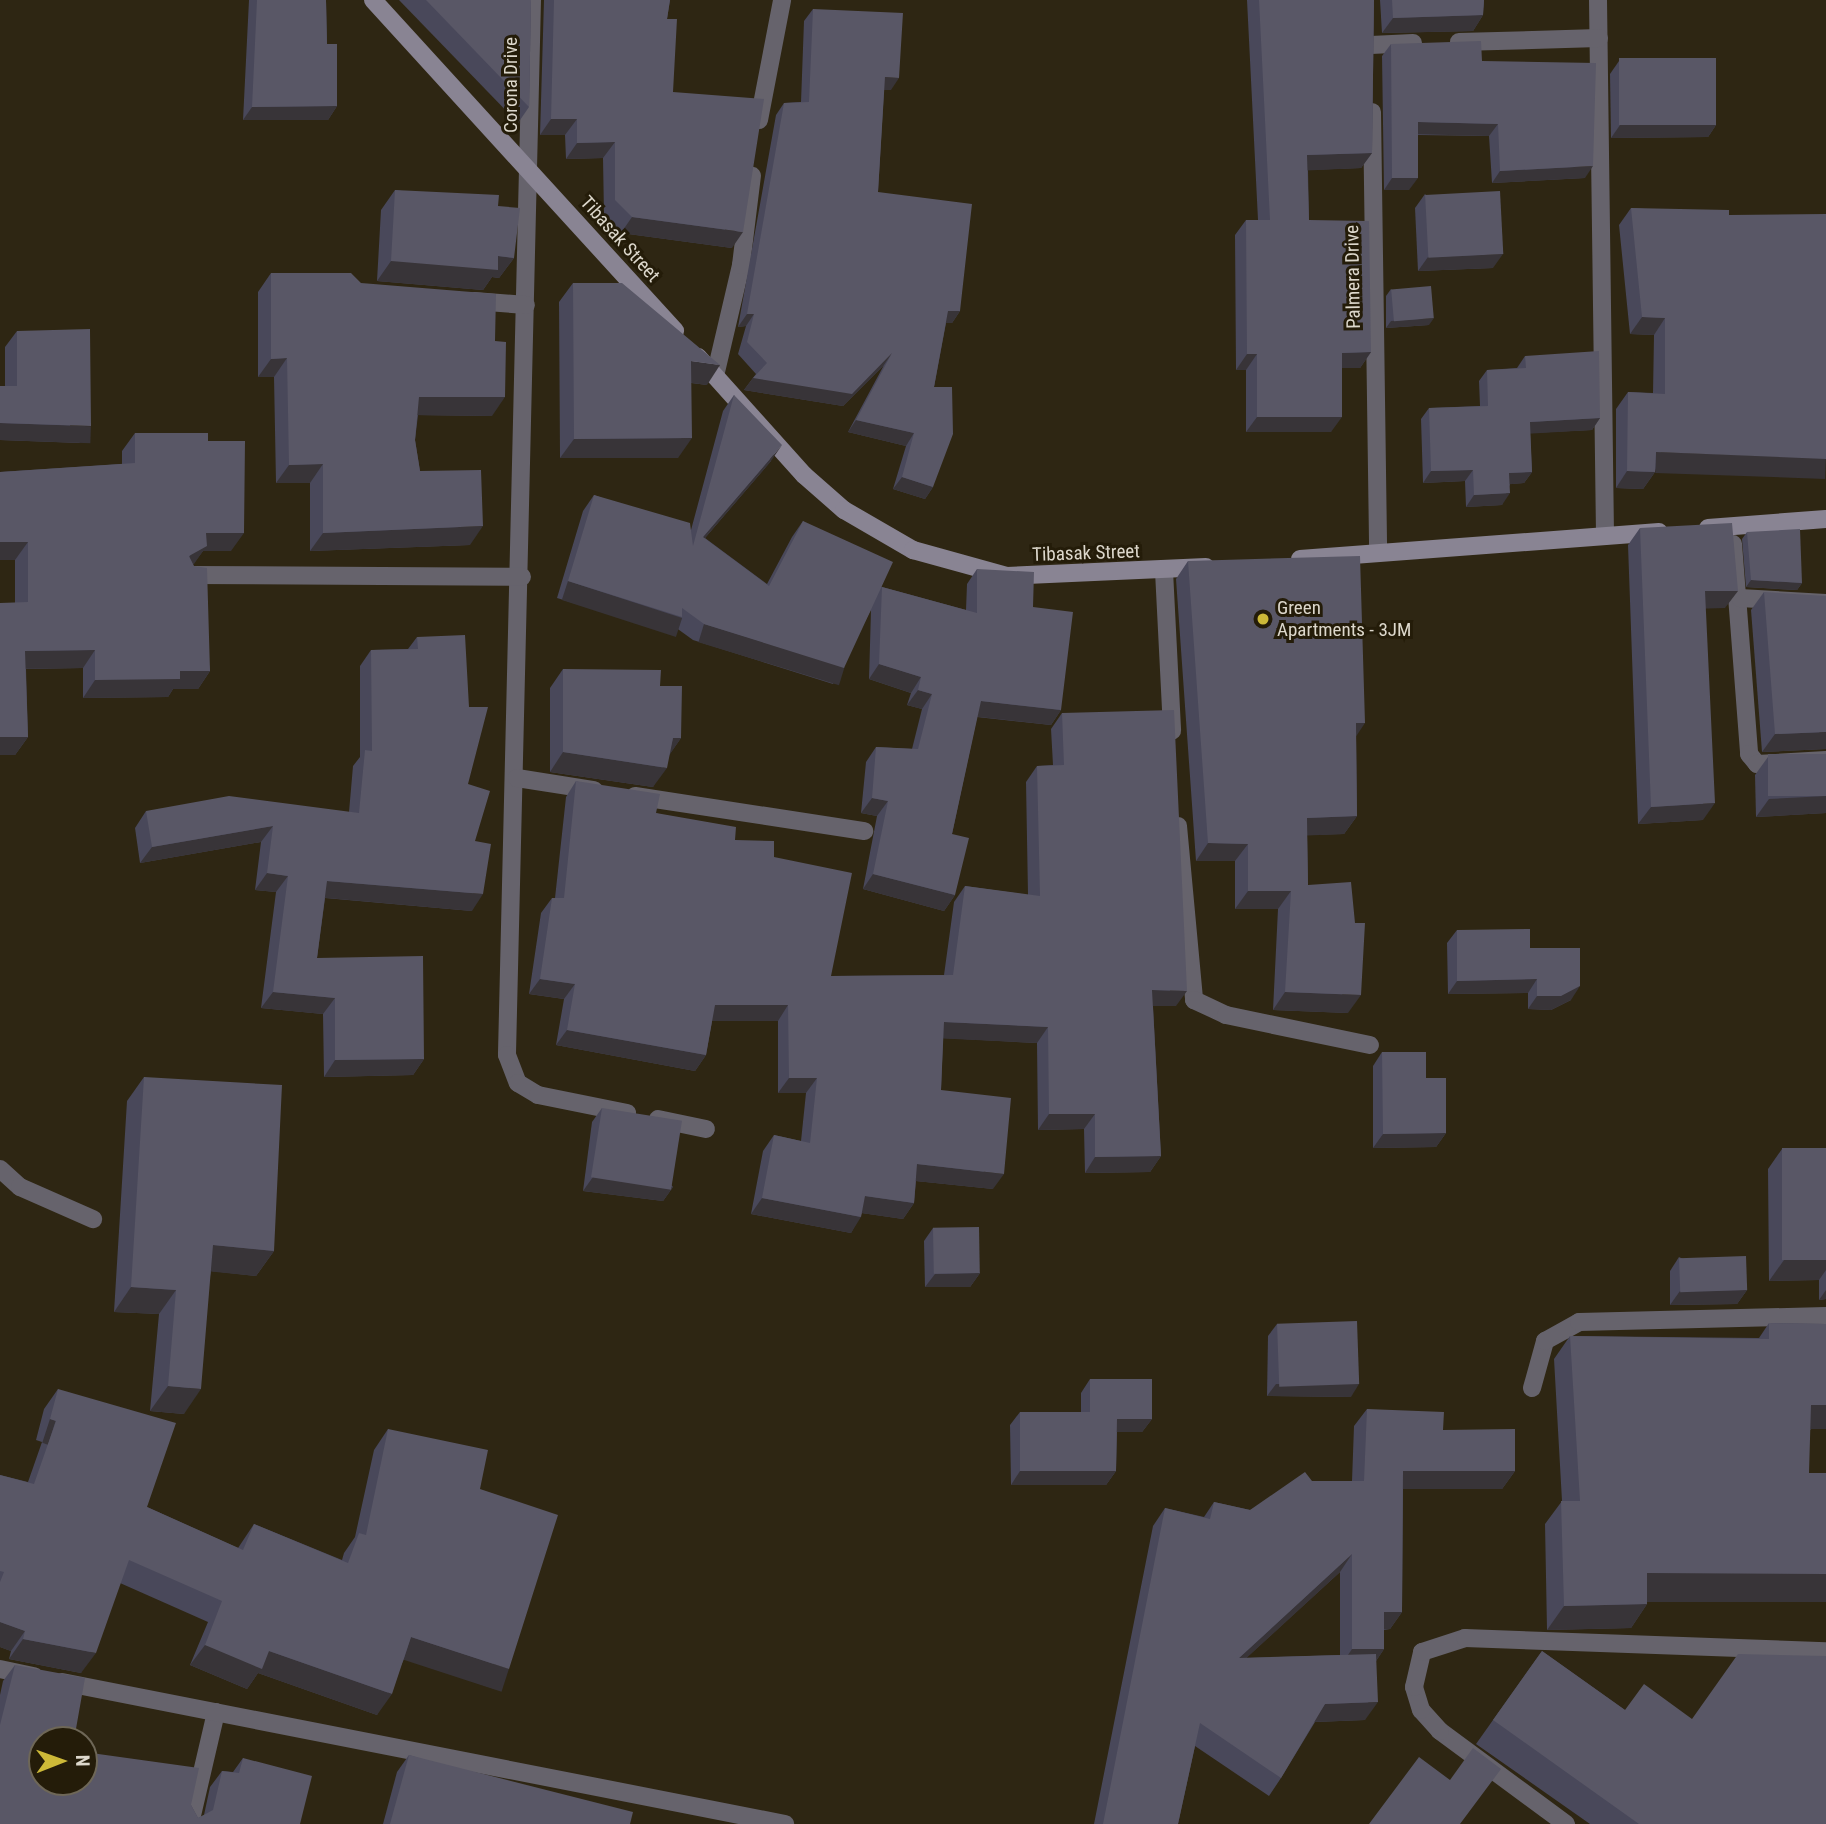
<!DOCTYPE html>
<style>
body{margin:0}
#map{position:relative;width:1826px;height:1824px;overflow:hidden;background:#2e2613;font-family:"Roboto Condensed",sans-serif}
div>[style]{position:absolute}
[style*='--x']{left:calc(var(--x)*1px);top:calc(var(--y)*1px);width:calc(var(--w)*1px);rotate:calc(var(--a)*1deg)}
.lane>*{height:18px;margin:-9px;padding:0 9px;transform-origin:9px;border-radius:9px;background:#66636c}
.street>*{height:18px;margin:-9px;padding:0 9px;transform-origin:9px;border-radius:9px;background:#66636c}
.secondary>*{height:18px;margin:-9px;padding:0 9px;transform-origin:9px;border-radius:9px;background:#898493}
.wall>*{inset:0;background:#49485a}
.shaded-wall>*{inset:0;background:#383438;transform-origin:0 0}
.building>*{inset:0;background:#595766;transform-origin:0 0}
.dots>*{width:19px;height:19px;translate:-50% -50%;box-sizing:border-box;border:4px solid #241c09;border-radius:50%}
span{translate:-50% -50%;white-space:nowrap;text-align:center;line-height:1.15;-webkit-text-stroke:6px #241c09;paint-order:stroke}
.street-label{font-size:19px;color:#ddd8cc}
.poi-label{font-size:19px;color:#ddd8cc}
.left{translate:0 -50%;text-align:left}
.north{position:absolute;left:28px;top:1726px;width:70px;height:70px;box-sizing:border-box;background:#241c09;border:2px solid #6e6757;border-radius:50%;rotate:89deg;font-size:19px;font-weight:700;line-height:28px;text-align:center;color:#ddd8cc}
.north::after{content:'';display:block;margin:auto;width:24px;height:32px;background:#cdb938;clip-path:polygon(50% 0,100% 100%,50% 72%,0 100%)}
</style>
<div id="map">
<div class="lane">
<i style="--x:1733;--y:544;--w:211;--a:85.6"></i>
<i style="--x:1749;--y:754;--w:13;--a:51"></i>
<i style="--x:1757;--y:764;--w:69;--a:-3.3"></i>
<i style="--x:1740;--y:598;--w:86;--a:3.3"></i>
<i style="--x:190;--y:1824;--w:115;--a:-76.9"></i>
</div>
<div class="street">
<i style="--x:532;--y:0;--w:1055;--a:91.36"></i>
<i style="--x:507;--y:1055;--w:30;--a:69"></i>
<i style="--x:518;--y:1083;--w:23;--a:31"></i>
<i style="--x:538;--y:1095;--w:91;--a:11.4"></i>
<i style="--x:1598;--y:0;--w:536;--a:89.25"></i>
<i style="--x:1459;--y:42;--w:140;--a:-1.6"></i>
<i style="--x:1371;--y:45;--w:42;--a:-2.7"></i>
<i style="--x:1372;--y:112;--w:441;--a:89.2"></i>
<i style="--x:759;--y:120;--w:122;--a:-79.1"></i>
<i style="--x:474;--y:301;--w:52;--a:4.4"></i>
<i style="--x:715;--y:376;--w:114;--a:-76.8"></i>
<i style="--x:741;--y:265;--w:90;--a:-83"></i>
<i style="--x:1164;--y:571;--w:160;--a:87.1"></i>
<i style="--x:188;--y:575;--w:334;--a:0.3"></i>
<i style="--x:517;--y:778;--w:78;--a:8.9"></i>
<i style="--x:635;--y:796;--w:232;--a:8.7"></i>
<i style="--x:1178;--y:826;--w:175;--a:84.7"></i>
<i style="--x:1194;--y:1000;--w:35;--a:25"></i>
<i style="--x:1226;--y:1015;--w:147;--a:11.8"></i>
<i style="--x:658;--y:1119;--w:49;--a:11.8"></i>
<i style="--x:0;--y:1169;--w:27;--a:42"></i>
<i style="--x:20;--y:1187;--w:80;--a:23.7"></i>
<i style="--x:1532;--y:1388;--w:49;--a:-74.5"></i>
<i style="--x:1545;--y:1341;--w:39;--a:-29"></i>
<i style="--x:1579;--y:1322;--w:247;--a:-1.4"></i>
<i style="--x:0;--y:1669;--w:35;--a:12"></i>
<i style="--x:62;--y:1682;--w:737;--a:11.11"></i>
<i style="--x:1566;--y:1824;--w:157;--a:-143.6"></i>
<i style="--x:1440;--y:1731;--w:28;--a:-132"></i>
<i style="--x:1421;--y:1710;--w:24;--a:-107"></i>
<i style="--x:1414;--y:1687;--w:36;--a:-77"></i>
<i style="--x:1422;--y:1652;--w:45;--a:-18"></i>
<i style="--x:1465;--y:1638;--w:361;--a:2.1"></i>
</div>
<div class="secondary">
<i style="--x:373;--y:0;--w:448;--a:47.6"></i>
<i style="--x:698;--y:357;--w:159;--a:48.1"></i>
<i style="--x:804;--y:475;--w:53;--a:41.2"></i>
<i style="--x:844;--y:510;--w:80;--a:30.1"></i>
<i style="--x:913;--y:550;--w:98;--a:15.5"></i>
<i style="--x:1007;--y:576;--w:199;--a:-2.6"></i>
<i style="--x:1708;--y:528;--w:118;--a:-4.4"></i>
<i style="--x:1300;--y:559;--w:360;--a:-4.3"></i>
</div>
<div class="wall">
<i style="clip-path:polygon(249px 0,326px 0,327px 44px,337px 106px,328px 120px,243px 120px)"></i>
<i style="clip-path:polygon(399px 0,531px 0,529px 107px,518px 123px)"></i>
<i style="clip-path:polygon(544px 0,670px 0,667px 19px,673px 92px,732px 248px,621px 233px,604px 216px,603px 158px,566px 159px,565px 135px,540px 135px)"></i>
<i style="clip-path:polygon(1247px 0,1374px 0,1372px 153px,1361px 168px,1308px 170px,1309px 220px,1371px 352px,1360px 368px,1342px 368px,1331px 432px,1246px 432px,1246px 370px,1236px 370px,1235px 235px,1246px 220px,1258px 220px)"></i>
<i style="clip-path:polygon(1380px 0,1484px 0,1483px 15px,1473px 31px,1382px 33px)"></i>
<i style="clip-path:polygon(813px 9px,891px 90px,884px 90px,878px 192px,960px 311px,952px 323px,946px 323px,934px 387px,933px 487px,925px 499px,893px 489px,906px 446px,848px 432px,884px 365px,843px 406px,744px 390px,756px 374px,738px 354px,746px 326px,738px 327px,776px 115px,784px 103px,801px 102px,804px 21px)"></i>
<i style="clip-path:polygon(1391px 44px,1482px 61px,1585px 178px,1492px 183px,1489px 136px,1418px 135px,1409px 190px,1384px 190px,1382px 56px)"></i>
<i style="clip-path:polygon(1619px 61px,1716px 125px,1708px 137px,1611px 138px,1610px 74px)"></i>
<i style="clip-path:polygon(395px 190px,498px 206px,514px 258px,499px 278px,492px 277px,483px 290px,377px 281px,381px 210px)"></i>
<i style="clip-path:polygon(1425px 194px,1493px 268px,1418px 271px,1415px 208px)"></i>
<i style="clip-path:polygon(1631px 208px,1729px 215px,1655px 472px,1643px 489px,1616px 488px,1616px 409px,1628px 392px,1653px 393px,1654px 335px,1630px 334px,1619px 225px)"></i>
<i style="clip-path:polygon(271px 273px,492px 416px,418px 415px,415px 440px,420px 471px,470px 545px,310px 551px,310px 483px,276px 483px,274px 377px,258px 377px,258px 292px)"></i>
<i style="clip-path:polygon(573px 283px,707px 385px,691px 383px,678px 458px,560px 458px,559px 302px)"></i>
<i style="clip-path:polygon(1391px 289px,1429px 325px,1386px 328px,1386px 296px)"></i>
<i style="clip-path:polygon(17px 331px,80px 443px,0 440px,0 386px,5px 386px,5px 347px)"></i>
<i style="clip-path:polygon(1525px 356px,1600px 418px,1592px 430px,1530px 433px,1532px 472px,1524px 483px,1510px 484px,1502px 505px,1466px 507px,1465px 481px,1423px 483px,1421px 419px,1429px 408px,1480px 406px,1479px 381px,1487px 370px,1517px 368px)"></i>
<i style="clip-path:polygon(734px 395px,771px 461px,705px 538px,767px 584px,792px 537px,803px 521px,882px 587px,966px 610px,967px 584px,977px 569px,1033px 607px,1061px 710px,1051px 725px,977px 717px,952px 834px,955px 895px,944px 911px,863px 889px,877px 816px,861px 813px,866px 762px,876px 747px,912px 749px,922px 709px,907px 705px,911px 693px,869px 679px,871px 610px,833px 684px,693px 640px,675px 627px,670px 633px,557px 598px,583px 511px,594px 495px,691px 530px,723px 411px)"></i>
<i style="clip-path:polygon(135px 433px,208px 441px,231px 551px,203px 551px,193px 564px,210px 671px,198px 689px,173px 689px,168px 697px,83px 698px,83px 668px,26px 669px,28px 737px,15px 755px,15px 560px,0 560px,0 472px,122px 464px,122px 451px)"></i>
<i style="clip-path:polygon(1640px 528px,1725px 608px,1705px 608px,1703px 820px,1638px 824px,1628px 545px)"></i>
<i style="clip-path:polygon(1747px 532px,1802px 583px,1797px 590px,1746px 587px,1742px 539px)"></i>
<i style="clip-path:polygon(1188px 561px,1356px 736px,1357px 816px,1344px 834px,1307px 835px,1308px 885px,1348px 1013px,1273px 1010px,1278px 909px,1235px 909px,1235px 861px,1196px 861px,1176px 579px)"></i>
<i style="clip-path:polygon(1764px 592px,1826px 749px,1762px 752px,1751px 610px)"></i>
<i style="clip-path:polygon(417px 637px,468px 784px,475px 841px,472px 911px,325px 898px,317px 958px,424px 1059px,413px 1075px,324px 1077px,323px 1014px,261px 1008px,276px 892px,255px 890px,261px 842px,140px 863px,135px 828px,146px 811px,349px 812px,353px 766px,360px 757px,360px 666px,371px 650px,408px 649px)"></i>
<i style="clip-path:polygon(563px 669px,660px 686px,681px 738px,669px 755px,653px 787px,550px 772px,550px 688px)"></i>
<i style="clip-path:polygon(1062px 713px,1176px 1006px,1153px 1006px,1161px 1156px,1150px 1172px,1085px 1173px,1084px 1129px,1038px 1130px,1037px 1043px,943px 1038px,941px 1090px,993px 1189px,916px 1181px,914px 1203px,903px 1219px,862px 1213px,851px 1233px,751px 1214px,763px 1151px,774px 1135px,801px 1141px,806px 1093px,778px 1093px,778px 1021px,712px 1021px,706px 1055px,695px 1071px,556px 1045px,564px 999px,529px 994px,541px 913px,552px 898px,555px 898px,566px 797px,576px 781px,656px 813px,735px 840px,774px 857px,831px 976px,944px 975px,954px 902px,965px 886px,1028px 895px,1026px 782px,1037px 766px,1053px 765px,1051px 729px)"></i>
<i style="clip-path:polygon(1826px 754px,1826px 813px,1756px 817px,1755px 775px,1768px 757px)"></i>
<i style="clip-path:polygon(1457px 930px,1530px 948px,1571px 1000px,1551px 1010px,1528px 1009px,1528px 993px,1448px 994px,1447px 943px)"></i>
<i style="clip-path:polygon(1382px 1052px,1426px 1078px,1446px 1133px,1436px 1147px,1373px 1148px,1373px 1066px)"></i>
<i style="clip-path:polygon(144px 1077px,274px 1251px,256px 1276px,211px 1271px,184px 1414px,150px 1411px,159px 1314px,114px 1312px,127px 1101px)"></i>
<i style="clip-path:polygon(602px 1108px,673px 1187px,663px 1201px,583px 1191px,592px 1122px)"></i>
<i style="clip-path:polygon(1826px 1148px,1826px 1299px,1819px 1300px,1819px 1280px,1769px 1281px,1768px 1169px,1782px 1149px)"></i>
<i style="clip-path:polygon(933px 1228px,980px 1273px,970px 1287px,925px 1287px,924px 1241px)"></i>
<i style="clip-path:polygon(1679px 1257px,1747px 1290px,1737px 1304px,1670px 1305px,1670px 1271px)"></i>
<i style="clip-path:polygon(1769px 1323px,1826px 1324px,1826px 1429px,1811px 1429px,1647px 1596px,1647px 1604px,1631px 1628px,1547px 1630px,1545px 1524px,1562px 1501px,1554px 1359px,1570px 1336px,1759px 1338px)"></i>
<i style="clip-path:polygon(1277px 1324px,1351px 1397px,1267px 1396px,1268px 1336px)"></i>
<i style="clip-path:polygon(1090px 1379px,1152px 1419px,1142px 1432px,1117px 1432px,1116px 1471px,1106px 1485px,1011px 1485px,1010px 1425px,1020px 1412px,1081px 1412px,1081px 1393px)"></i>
<i style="clip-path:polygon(58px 1389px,147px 1507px,238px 1548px,254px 1524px,342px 1560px,344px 1553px,355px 1537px,374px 1450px,388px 1429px,480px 1489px,495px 1689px,404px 1659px,377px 1715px,258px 1673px,247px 1689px,190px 1665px,208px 1622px,120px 1583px,81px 1673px,9px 1659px,11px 1651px,0 1647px,0 1475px,28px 1482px,42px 1442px,36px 1440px,44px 1409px)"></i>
<i style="clip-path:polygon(evenodd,1367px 1409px,1443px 1430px,1515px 1471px,1502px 1489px,1403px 1489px,1402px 1612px,1390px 1629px,1384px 1630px,1384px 1649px,1376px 1661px,1365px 1720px,1315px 1722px,1281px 1778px,1269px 1796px,1195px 1746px,1178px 1824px,1094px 1824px,1153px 1526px,1165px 1508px,1204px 1517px,1214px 1502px,1250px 1510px,1312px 1481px,1352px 1481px,1354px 1426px,1367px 1409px,1340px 1572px,1340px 1655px,1246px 1658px,1340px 1572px)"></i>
<i style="clip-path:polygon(1542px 1651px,1625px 1710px,1692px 1719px,1826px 1824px,1590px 1824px,1476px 1744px)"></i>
<i style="clip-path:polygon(15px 1665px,42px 1740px,191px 1805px,198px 1818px,204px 1815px,210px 1787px,222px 1771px,233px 1772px,243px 1758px,300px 1824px,0 1824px,0 1695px,3px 1681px)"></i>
<i style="clip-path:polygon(409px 1755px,630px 1824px,383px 1824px,397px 1772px)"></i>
</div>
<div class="shaded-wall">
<i style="clip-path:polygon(1483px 15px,1473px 31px,1382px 33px,1393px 18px)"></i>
<i style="clip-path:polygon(885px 77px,899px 78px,891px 90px,877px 90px)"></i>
<i style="clip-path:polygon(337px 106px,328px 120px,243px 120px,252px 107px)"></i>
<i style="clip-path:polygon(551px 119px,577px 119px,565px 135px,540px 135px)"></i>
<i style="clip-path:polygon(1418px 122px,1498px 124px,1489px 136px,1410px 134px)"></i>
<i style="clip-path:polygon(1620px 125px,1716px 125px,1708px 137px,1611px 138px)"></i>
<i style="clip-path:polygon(615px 142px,603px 158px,566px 159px,577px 143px)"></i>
<i style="clip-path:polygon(1372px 153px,1361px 168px,1296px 171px,1307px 155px)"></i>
<i style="clip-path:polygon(1593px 166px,1585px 178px,1492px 183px,1500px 171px)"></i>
<i style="clip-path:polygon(1392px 178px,1418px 178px,1409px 190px,1384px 190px)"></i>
<i style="clip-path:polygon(632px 217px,743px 232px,732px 248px,621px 233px)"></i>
<i style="clip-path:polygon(1503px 254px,1493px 268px,1418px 271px,1428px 257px)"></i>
<i style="clip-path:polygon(498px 256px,514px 258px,499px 278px,492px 277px,483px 290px,377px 281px,391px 261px)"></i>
<i style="clip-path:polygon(948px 311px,960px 311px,952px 323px,940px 323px)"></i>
<i style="clip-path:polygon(747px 314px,754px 314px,746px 326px,738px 327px)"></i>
<i style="clip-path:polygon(1642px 317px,1665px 318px,1654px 335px,1630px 334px)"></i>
<i style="clip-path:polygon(1434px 318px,1429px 325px,1386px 328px,1391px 321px)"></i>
<i style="clip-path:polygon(1371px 352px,1360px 368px,1332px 368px,1342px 353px)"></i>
<i style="clip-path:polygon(892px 353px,884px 365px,843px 406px,744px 390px,753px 378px)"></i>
<i style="clip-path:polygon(1247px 354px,1257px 354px,1246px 370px,1236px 370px)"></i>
<i style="clip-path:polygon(287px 358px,274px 377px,258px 377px,271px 359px)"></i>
<i style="clip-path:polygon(691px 361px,720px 365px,707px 385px,678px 381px)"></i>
<i style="clip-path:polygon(419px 397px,505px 397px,492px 416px,406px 415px)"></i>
<i style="clip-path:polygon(1257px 417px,1342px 417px,1331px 432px,1246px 432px)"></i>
<i style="clip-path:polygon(1600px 418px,1592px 430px,1522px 434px,1530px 422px)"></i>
<i style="clip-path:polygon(856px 420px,914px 433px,906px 446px,848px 432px)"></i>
<i style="left:0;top:423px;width:91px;height:17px;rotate:2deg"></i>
<i style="clip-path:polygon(692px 438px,678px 458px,560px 458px,574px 439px)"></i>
<i style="clip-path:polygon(782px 445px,771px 461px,692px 553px,703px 537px)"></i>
<i style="left:1656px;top:452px;width:170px;height:21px;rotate:2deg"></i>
<i style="clip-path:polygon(323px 464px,310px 483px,276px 483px,289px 465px)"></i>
<i style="clip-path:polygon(1473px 470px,1465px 481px,1423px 483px,1431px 471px)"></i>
<i style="clip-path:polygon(1627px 471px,1655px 472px,1643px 489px,1616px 488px)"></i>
<i style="clip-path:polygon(1532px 472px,1524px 483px,1501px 485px,1509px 473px)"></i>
<i style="clip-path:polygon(902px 477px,933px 487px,925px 499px,893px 489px)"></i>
<i style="clip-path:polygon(1510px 493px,1502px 505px,1466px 507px,1474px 495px)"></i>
<i style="clip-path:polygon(483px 526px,470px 545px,310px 551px,323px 533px)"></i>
<i style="clip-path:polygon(206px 533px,244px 533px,231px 551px,203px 551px,194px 564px,177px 574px)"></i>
<i style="clip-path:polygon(0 542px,28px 542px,15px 560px,0 560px)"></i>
<i style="clip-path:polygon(1751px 580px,1802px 583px,1797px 590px,1746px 587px)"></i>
<i style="left:568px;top:581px;width:120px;height:20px;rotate:18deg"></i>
<i style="clip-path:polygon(1705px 591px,1738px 591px,1725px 608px,1692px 609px)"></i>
<i style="left:704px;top:624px;width:147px;height:19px;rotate:17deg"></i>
<i style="clip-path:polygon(95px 650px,83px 668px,13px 669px,25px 651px)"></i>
<i style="clip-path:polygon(879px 664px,921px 677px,911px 693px,869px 679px)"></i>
<i style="clip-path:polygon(180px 671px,210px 671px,198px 689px,173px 689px,168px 697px,83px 698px,95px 680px)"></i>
<i style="clip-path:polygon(918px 690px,932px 694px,922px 709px,907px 705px)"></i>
<i style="clip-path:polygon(981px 701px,1061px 710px,1051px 725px,970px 716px)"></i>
<i style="clip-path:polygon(1356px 723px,1365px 723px,1353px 741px)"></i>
<i style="clip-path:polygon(1826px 732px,1826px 749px,1762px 752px,1775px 734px)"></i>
<i style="clip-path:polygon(0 737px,28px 737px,15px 755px,0 755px)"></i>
<i style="clip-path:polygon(673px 738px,681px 738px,668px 757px)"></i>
<i style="clip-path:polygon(563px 752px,667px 768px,653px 787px,550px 772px)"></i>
<i style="clip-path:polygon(1826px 796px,1826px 813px,1756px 817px,1769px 799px)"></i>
<i style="clip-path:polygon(872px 798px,888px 801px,877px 816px,861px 813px)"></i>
<i style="clip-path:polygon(1715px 803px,1703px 820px,1638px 824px,1651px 807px)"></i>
<i style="clip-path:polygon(1357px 816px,1344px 834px,1295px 836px,1307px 818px)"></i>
<i style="clip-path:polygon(273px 826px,261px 842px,140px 863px,152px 847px)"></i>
<i style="clip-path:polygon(1208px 843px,1248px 844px,1235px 861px,1196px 861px)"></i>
<i style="clip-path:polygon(267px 873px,288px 876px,276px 892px,255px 890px)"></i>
<i style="clip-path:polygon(873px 874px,955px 895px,944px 911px,863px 889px)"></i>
<i style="clip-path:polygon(327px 881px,483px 894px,472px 911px,316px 897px)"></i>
<i style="clip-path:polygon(1248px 891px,1291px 891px,1278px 909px,1235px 909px)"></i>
<i style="clip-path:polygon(540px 979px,575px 984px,564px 999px,529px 994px)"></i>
<i style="clip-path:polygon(1537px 979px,1528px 993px,1448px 994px,1457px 981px)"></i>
<i style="clip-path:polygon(1580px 986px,1571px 1000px,1551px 1010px,1528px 1009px,1537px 996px)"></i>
<i style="clip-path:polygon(1152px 990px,1187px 991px,1176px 1006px,1141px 1006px)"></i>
<i style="clip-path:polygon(273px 992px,335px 998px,323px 1014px,261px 1008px)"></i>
<i style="clip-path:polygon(1285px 992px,1361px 995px,1348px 1013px,1273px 1010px)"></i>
<i style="clip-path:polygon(715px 1005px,788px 1005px,778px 1021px,704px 1021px)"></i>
<i style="clip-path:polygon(944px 1022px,1048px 1027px,1037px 1043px,933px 1038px)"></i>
<i style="clip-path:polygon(567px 1030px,706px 1055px,695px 1071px,556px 1045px)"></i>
<i style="clip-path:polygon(424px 1059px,413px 1075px,324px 1077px,335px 1060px)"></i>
<i style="clip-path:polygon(789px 1078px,817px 1078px,806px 1093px,778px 1093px)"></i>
<i style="clip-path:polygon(1049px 1114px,1095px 1114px,1084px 1129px,1038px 1130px)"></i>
<i style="clip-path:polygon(1446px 1133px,1436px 1147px,1373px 1148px,1383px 1134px)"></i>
<i style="clip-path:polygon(1161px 1156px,1150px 1172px,1085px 1173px,1095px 1157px)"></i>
<i style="clip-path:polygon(917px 1164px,1004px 1174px,993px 1189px,906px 1180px)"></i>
<i style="clip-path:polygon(593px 1177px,673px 1187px,663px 1201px,583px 1191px)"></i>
<i style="clip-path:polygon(865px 1196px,914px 1203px,903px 1219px,854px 1212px)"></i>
<i style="clip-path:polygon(762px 1198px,861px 1217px,851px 1233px,751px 1214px)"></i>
<i style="clip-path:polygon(213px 1245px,274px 1251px,256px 1276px,196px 1270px)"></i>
<i style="clip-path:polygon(1784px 1260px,1826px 1260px,1826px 1270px,1819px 1280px,1769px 1281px)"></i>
<i style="clip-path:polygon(980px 1273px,970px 1287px,925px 1287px,935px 1274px)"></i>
<i style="clip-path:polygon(131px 1287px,176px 1290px,159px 1314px,114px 1312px)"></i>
<i style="clip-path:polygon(1747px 1290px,1737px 1304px,1670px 1305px,1680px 1291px)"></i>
<i style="clip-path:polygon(1826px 1290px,1826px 1299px,1819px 1300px)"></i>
<i style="clip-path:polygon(1276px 1384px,1359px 1384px,1351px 1397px,1267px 1396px)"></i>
<i style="clip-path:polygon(168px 1386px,201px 1389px,184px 1414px,150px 1411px)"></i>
<i style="clip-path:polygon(1811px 1405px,1826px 1405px,1826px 1429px,1795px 1429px)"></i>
<i style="left:50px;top:1419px;width:6px;height:25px;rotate:18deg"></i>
<i style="clip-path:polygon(1117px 1419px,1152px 1419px,1142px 1432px,1107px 1432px)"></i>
<i style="clip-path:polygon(1020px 1471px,1116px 1471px,1106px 1485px,1011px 1485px)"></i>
<i style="clip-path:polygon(1403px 1471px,1515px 1471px,1502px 1489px,1391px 1489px)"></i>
<i style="clip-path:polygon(1352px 1554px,1340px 1572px,1227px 1676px,1239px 1658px)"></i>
<i style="left:1647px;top:1573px;width:179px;height:29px"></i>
<i style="clip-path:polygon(1647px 1604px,1631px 1628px,1547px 1630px,1564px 1606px)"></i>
<i style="clip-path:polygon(1384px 1612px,1402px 1612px,1390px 1629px,1371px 1630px)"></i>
<i style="clip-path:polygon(0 1622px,25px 1631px,11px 1651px,0 1647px)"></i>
<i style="left:411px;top:1637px;width:103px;height:24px;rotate:18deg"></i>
<i style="clip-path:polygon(23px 1639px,96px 1653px,81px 1673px,9px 1659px)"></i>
<i style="clip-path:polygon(205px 1645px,269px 1651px,392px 1694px,377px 1715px,258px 1673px,247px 1689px,190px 1665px)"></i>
<i style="clip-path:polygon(1352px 1649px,1384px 1649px,1372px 1667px,1340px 1667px)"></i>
<i style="clip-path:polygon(1378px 1702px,1365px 1720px,1313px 1722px,1325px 1704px)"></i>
</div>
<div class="building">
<i style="clip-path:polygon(257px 0,326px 0,327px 44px,337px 44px,337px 106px,252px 107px)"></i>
<i style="clip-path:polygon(426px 0,531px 0,529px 107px)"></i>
<i style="clip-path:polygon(554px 0,670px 0,667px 19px,677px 19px,673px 92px,764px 99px,743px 232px,632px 217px,615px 200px,615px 142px,577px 143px,577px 119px,551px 119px)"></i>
<i style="clip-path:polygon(1259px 0,1374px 0,1372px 153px,1307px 155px,1309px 220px,1369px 221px,1371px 352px,1342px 353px,1342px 417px,1257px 417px,1257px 354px,1247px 354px,1246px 220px,1270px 220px)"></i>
<i style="clip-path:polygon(1392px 0,1484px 0,1483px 15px,1393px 18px)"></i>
<i style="clip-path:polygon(813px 9px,903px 13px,899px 78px,885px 77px,878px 192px,972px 204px,960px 311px,948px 311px,934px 387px,952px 387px,953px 434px,933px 487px,902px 477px,914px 433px,856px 420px,892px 353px,852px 394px,753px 378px,767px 363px,747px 342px,754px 314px,747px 314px,784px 103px,809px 102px)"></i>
<i style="clip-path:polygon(1481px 41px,1482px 61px,1596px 63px,1593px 166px,1500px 171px,1498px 124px,1418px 122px,1418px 178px,1392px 178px,1391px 44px)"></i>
<i style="left:1716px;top:58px;width:67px;height:97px;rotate:90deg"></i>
<i style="clip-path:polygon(395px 190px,499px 195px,498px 206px,520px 208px,514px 258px,498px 256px,498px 270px,391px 261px)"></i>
<i style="left:1500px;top:191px;width:63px;height:75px;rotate:87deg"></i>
<i style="clip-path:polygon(1631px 208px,1729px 210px,1729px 215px,1826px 214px,1826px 459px,1656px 452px,1655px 472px,1627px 471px,1628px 392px,1665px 394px,1665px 318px,1642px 317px)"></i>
<i style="clip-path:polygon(271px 273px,351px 273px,361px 283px,496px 294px,495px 341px,506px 342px,505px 397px,419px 397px,415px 440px,420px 471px,481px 470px,483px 526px,323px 533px,323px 464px,289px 465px,287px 358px,271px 359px)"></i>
<i style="clip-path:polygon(573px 283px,622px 283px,720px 365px,691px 361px,692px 438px,574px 439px)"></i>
<i style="left:1431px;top:286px;width:32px;height:40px;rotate:85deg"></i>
<i style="clip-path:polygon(90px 329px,91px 426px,0 423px,0 386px,17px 386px,17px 331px)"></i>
<i style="clip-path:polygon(1599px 351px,1600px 418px,1530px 422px,1532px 472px,1509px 473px,1510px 493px,1474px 495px,1473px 470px,1431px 471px,1429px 408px,1488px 406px,1487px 370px,1526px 368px,1525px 356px)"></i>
<i style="clip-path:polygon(734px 395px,782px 445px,703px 537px,769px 586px,803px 521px,893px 562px,844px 668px,704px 624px,682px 608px,682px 617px,568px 581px,594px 495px,690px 523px,693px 546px)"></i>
<i style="clip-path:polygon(135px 433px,208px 433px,208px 441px,245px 441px,244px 533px,206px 533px,207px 546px,189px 556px,194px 566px,207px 568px,210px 671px,180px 671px,180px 679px,95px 680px,95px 650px,25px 651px,28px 737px,0 737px,0 603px,28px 602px,28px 542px,0 542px,0 472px,135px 463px)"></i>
<i style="clip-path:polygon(1732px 523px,1738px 591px,1705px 591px,1715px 803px,1651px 807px,1640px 528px)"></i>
<i style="clip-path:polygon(1800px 529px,1802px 583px,1751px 580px,1747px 532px)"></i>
<i style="clip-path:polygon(1360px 556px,1365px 723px,1356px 723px,1357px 816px,1307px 818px,1308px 885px,1351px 882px,1355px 923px,1365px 923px,1361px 995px,1285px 992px,1291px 891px,1248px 891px,1248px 844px,1208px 843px,1188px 561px)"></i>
<i style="clip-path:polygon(977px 569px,1034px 572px,1033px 607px,1073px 612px,1061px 710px,981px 701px,952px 834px,969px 838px,955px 895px,873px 874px,888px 801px,872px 798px,876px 747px,918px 749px,932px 694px,918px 690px,921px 677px,879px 664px,882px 587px,977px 613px)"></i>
<i style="clip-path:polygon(1764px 592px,1826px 596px,1826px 732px,1775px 734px)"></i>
<i style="clip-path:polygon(465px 635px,469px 707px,488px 707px,468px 784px,490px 791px,475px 841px,491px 844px,483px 894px,327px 881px,317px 958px,423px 956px,424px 1059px,335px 1060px,335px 998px,273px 992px,288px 876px,267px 873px,273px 826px,152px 847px,146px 811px,229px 796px,359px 813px,365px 750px,372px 751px,371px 650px,418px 649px,417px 637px)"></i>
<i style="clip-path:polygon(563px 669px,661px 670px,660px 686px,682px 686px,681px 738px,673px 738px,667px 768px,563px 752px)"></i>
<i style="clip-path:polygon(1174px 710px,1187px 991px,1152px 990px,1161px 1156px,1095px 1157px,1095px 1114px,1049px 1114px,1048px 1027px,944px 1022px,941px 1090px,1011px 1098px,1004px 1174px,917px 1164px,914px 1203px,865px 1196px,861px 1217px,762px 1198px,774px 1135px,810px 1143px,817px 1078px,789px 1078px,788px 1005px,715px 1005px,706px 1055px,567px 1030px,575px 984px,540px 979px,552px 898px,564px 898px,576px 781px,660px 794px,656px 813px,736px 827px,735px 840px,774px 841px,774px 857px,852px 873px,831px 976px,953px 975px,965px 886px,1040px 896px,1037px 766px,1064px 765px,1062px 713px)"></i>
<i style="left:1826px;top:754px;width:42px;height:58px;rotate:90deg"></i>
<i style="clip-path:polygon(1530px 929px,1530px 948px,1580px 948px,1580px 986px,1561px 996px,1537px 996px,1537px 979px,1457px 981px,1457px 930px)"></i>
<i style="clip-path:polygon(1382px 1052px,1426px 1052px,1426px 1078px,1446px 1078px,1446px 1133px,1383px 1134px)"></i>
<i style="clip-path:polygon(144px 1077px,282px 1085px,274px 1251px,213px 1245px,201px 1389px,168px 1386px,176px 1290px,131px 1287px)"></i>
<i style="left:602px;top:1108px;width:81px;height:70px;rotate:9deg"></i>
<i style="left:1826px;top:1148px;width:112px;height:44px;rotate:90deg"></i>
<i style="left:979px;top:1227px;width:46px;height:46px;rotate:89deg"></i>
<i style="left:1746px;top:1256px;width:34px;height:67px;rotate:88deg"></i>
<i style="left:1357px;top:1321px;width:63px;height:80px;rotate:88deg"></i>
<i style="clip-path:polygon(1769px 1323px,1826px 1324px,1826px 1405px,1811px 1405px,1809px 1473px,1826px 1473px,1826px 1574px,1647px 1573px,1647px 1604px,1564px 1606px,1561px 1501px,1580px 1501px,1570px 1336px,1769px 1339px)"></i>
<i style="clip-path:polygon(1090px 1379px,1152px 1379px,1152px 1419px,1117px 1419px,1116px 1471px,1020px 1471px,1020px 1412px,1090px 1412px)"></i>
<i style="clip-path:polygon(58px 1389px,176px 1423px,147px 1507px,243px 1550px,254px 1524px,348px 1563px,359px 1533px,366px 1535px,388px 1429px,488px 1450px,480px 1489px,558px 1515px,509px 1669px,411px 1637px,392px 1694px,269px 1651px,262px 1669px,205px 1645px,222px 1601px,129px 1560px,96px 1653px,23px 1639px,25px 1631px,0 1622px,0 1582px,4px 1572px,0 1571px,0 1475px,34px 1484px,56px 1421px,50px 1419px)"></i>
<i style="clip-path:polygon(1367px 1409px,1444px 1412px,1443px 1430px,1515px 1429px,1515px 1471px,1403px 1471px,1402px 1612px,1384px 1612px,1384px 1649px,1352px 1649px,1352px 1554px,1239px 1658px,1376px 1654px,1378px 1702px,1325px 1704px,1281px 1778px,1200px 1723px,1178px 1824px,1103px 1824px,1165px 1508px,1210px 1519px,1214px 1502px,1250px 1510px,1305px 1472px,1312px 1481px,1364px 1481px)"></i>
<i style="clip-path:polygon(1542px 1651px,1625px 1710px,1644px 1684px,1692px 1719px,1738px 1654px,1826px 1656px,1826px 1824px,1639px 1824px,1493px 1720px)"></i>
<i style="clip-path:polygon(15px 1665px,85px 1678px,74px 1740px,42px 1740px,42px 1782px,84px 1782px,84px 1752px,199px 1768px,191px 1805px,198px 1818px,213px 1810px,222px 1771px,239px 1773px,243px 1758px,312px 1776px,300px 1824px,0 1824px,0 1725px)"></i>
<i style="clip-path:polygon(1473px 1748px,1501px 1769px,1460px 1824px,1369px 1824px,1419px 1757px,1450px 1780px)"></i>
<i style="clip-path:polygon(409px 1755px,633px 1812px,630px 1824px,390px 1824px)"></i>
</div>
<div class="dots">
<i style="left:1263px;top:619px;background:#cdb938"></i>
</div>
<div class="street-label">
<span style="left:511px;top:85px;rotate:-90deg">Corona Drive</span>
<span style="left:620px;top:239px;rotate:48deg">Tibasak Street</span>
<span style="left:1353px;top:277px;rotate:-91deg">Palmera Drive</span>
<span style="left:1086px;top:553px;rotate:-2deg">Tibasak Street</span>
</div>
<div class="poi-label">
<span class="left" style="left:1277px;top:619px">Green<br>Apartments - 3JM</span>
</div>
<div class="north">N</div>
</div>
